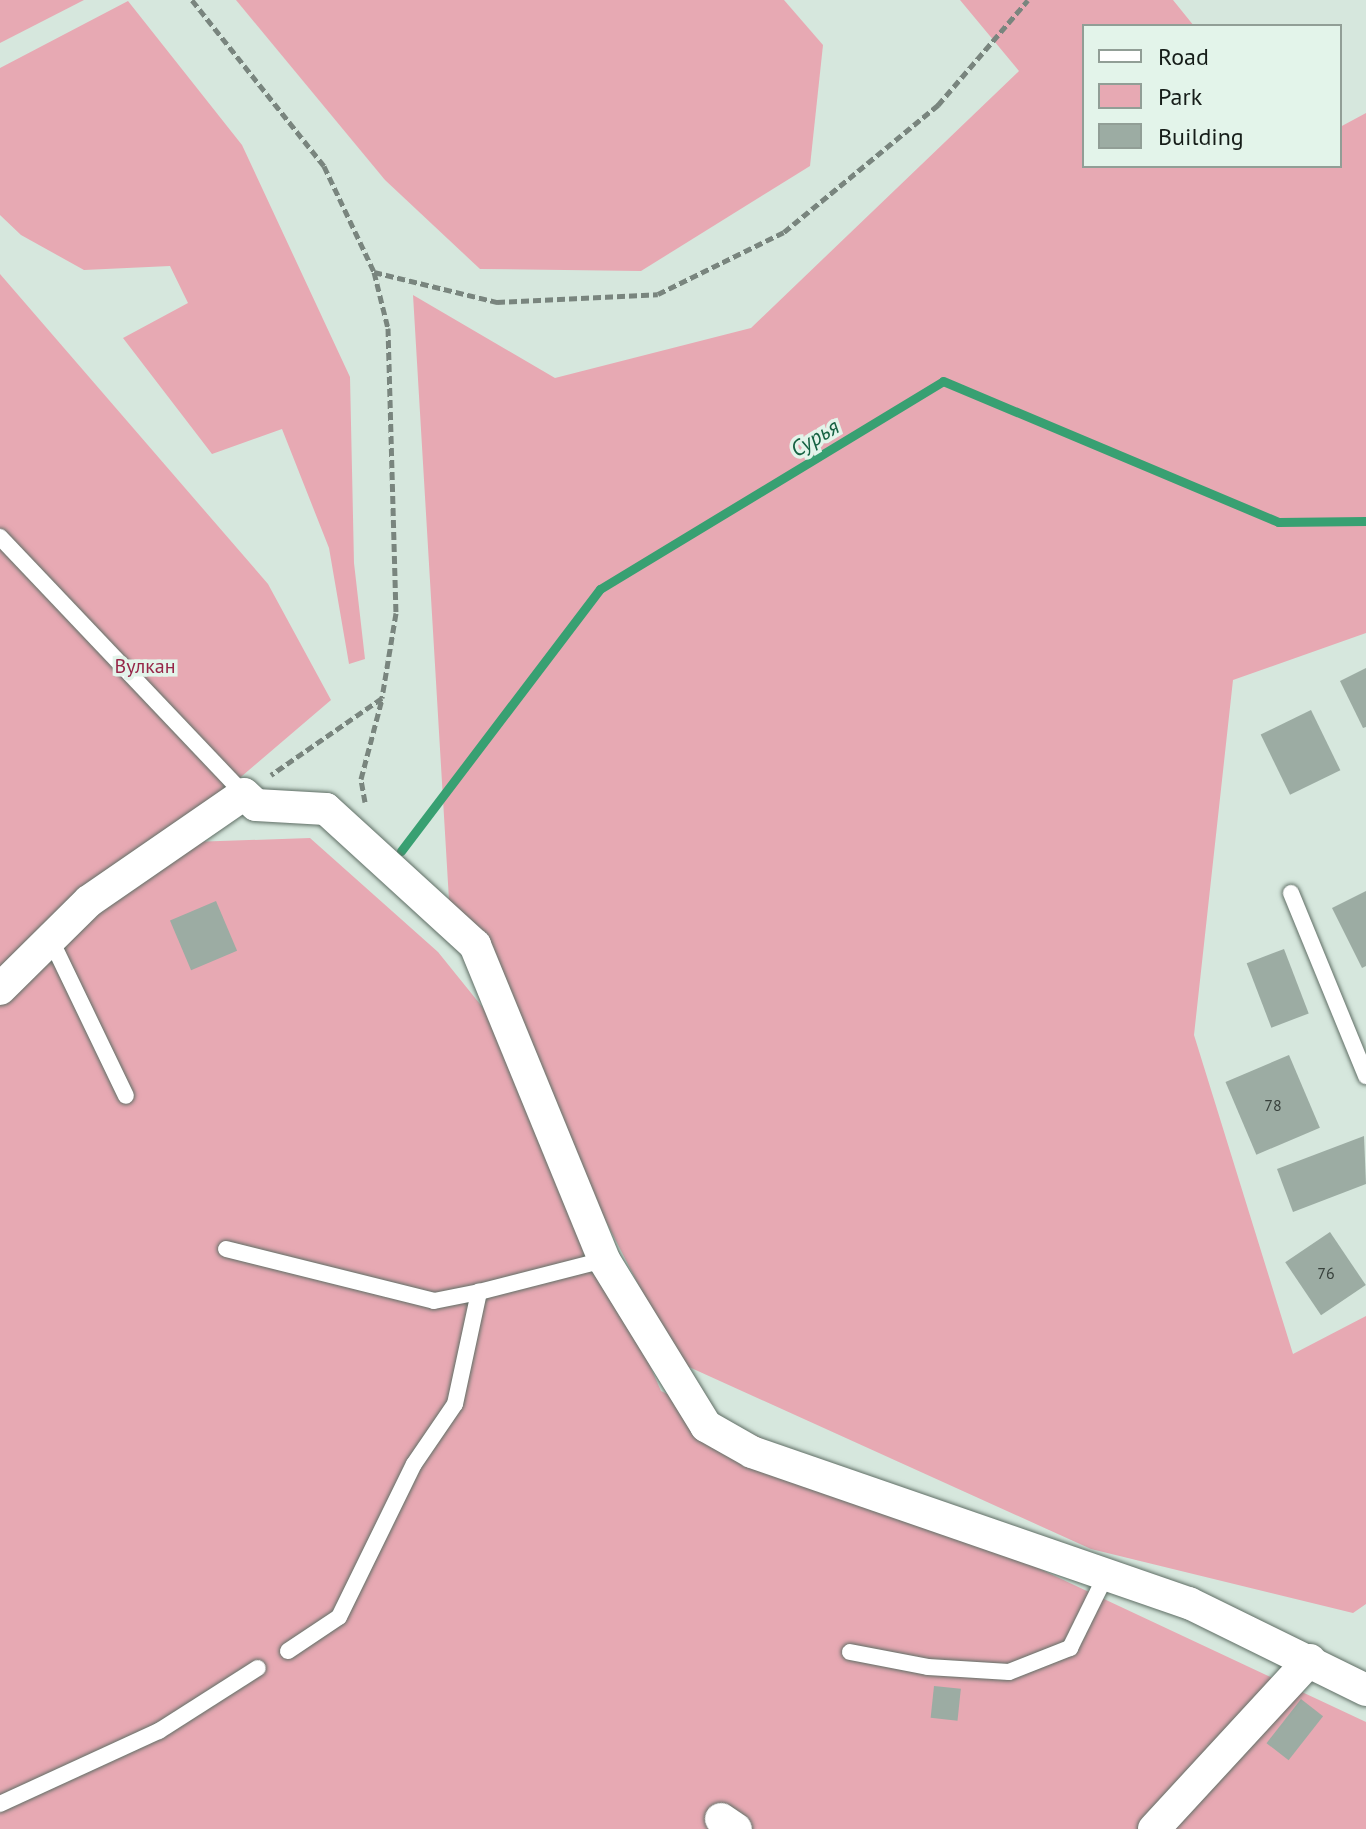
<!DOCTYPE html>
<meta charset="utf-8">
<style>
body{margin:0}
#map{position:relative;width:1366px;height:1829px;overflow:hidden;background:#d6e7dd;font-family:"PT Sans",sans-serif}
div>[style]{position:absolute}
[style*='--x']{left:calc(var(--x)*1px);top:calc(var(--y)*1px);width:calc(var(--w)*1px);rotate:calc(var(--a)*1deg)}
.green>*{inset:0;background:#e7a9b3}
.stream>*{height:9px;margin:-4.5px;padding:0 4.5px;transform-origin:4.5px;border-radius:4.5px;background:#38a072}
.building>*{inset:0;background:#9caca3;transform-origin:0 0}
.path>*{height:5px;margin-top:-2.5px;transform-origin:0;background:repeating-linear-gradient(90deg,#79857e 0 8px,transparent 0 12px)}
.roads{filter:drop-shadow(0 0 2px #5f6e65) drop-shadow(0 0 2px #5f6e65)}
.service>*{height:16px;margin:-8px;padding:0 8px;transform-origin:8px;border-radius:8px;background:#fff}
.minor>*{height:32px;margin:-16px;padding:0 16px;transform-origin:16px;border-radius:16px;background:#fff}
span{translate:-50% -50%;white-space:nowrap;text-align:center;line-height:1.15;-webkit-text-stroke:7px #e3f4ea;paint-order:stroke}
.number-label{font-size:16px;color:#38413c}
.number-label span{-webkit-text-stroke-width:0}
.park-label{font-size:20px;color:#962648}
.water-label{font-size:22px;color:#156142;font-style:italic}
.legend{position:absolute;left:1082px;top:24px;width:260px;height:144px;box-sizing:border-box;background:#e3f4ea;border:2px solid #919e96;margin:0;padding:10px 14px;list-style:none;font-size:24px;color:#161d19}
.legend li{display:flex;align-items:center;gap:16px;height:40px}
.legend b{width:40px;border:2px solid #919e96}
</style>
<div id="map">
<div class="green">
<i style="clip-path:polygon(0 0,84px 0,0 43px)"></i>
<i style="clip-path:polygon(236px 0,784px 0,823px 45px,810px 166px,641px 271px,480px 269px,385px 180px)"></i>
<i style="clip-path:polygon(960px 0,1173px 0,1194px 26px,1084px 26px,1084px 166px,1340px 166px,1340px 127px,1366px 113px,1366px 633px,1233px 680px,1194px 1035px,1293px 1354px,1366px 1316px,1366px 1604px,1353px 1613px,1091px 1549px,678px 1362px,450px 917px,413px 295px,555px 378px,751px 328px,1019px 71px)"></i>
<i style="clip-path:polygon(128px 1px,242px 145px,350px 377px,354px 563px,365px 659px,349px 664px,329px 548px,282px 429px,212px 454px,123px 338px,188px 303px,170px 266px,84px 270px,21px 235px,0 215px,0 68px)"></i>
<i style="clip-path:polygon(0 274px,268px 584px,331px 700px,235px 782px,192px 842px,310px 838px,438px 952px,509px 1040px,661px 1391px,1366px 1722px,1366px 1829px,0 1829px)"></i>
</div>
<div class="stream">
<i style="--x:401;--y:851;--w:329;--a:-52.8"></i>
<i style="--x:600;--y:589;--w:401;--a:-31.2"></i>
<i style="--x:943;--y:381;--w:363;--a:22.8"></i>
<i style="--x:1278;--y:522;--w:88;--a:-0.7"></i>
</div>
<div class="building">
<i style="clip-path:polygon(1366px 668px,1366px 727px,1363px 728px,1340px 681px)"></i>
<i style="left:1311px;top:710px;width:67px;height:56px;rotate:64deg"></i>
<i style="clip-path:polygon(1366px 891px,1366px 966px,1362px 968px,1332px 908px)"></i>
<i style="left:216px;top:901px;width:54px;height:50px;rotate:67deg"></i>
<i style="left:1284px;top:949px;width:69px;height:40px;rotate:69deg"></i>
<i style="left:1289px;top:1055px;width:79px;height:69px;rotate:67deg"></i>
<i style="clip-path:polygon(1364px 1136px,1366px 1184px,1293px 1212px,1277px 1169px)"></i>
<i style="left:1330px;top:1232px;width:64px;height:54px;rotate:56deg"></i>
<i style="left:934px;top:1686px;width:27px;height:32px;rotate:6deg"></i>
<i style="left:1301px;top:1699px;width:28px;height:56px;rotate:38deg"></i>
</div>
<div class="path">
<i style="--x:192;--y:0;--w:212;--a:51.5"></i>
<i style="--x:324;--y:166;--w:117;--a:64.7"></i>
<i style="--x:374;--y:272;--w:58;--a:76"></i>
<i style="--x:388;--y:328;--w:285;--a:88.4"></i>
<i style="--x:396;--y:613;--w:86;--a:99.4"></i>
<i style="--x:382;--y:698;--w:135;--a:145.3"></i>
<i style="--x:374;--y:272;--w:127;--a:13.7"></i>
<i style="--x:497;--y:302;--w:161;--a:-2.8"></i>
<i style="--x:658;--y:294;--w:140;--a:-26.2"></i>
<i style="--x:784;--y:232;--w:200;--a:-39.5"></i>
<i style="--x:938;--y:105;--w:138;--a:-49.4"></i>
<i style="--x:365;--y:802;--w:23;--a:-100"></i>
<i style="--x:361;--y:779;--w:83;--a:-75.3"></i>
</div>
<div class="roads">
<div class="service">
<i style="--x:0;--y:537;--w:354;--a:46.5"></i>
<i style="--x:1291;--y:893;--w:198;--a:67.7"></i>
<i style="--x:50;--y:938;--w:175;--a:64.3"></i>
<i style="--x:226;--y:1249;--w:214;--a:14"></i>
<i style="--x:434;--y:1301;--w:46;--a:-11.3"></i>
<i style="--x:288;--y:1651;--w:61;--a:-33.7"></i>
<i style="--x:339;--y:1617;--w:170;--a:-63.9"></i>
<i style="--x:414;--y:1464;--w:73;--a:-55.7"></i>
<i style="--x:455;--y:1404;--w:115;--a:-77.9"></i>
<i style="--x:479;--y:1292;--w:129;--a:-14.4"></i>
<i style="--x:850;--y:1652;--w:79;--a:10.9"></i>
<i style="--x:928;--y:1667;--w:81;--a:3.5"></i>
<i style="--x:1009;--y:1672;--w:66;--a:-21.5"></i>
<i style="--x:1070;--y:1648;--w:81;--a:-63.7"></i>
<i style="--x:0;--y:1804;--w:175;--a:-24.7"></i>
<i style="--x:159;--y:1731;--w:117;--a:-32.5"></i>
</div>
<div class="minor">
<i style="--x:0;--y:989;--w:125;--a:-44.7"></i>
<i style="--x:89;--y:901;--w:188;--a:-34.6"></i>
<i style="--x:244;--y:794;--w:16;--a:43"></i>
<i style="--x:256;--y:805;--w:70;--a:3.3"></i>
<i style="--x:326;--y:809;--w:202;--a:42.4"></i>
<i style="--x:475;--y:945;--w:340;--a:67.7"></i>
<i style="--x:604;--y:1260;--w:195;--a:58.4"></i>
<i style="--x:706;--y:1426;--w:53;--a:29.5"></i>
<i style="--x:752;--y:1452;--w:462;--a:19.1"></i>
<i style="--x:1189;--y:1603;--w:197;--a:26.2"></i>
<i style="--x:721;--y:1819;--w:18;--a:34"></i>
<i style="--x:1154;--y:1829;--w:230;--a:-47.3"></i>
</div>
</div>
<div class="number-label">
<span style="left:1273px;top:1105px">78</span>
<span style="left:1326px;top:1273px">76</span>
</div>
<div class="park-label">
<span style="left:145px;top:666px">Вулкан</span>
</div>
<div class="water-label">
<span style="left:815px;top:438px;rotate:-31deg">Сурья</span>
</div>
<ul class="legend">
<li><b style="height:10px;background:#fff"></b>Road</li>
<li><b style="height:22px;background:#e7a9b3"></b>Park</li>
<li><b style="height:22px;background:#9caca3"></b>Building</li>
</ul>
</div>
